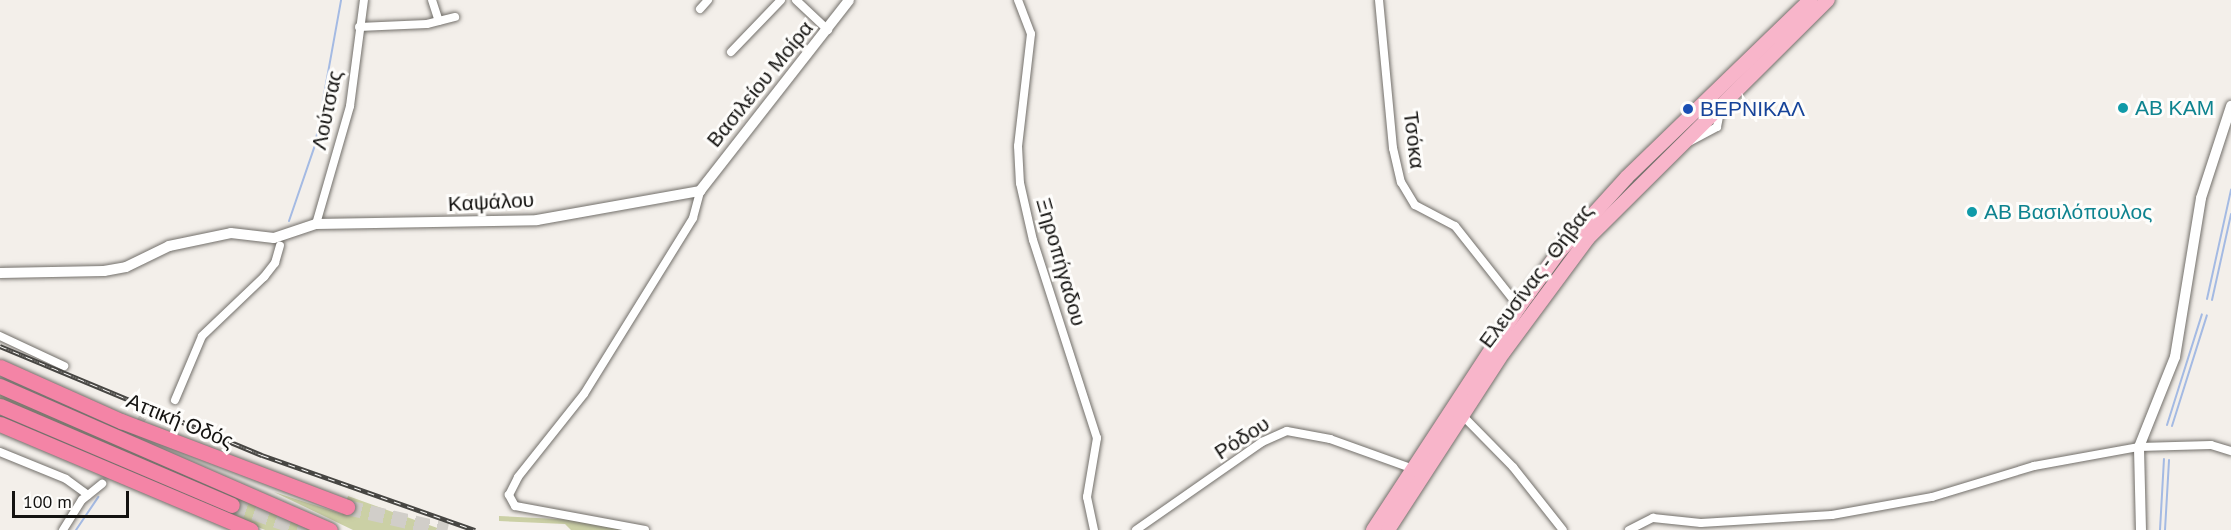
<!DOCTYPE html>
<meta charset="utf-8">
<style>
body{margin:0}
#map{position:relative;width:2231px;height:530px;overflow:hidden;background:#f3efea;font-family:"PT Sans",sans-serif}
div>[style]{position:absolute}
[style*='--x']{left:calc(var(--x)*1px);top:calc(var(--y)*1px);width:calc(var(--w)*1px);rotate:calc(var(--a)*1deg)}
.green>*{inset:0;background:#cbd0a5}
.stream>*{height:2px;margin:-1px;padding:0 1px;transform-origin:1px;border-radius:1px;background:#a4bae3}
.minor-tunnel>*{height:8px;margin-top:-4px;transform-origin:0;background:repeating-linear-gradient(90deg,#d1cec9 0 8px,transparent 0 12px)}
.motorway-tunnel>*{height:15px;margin-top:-7.5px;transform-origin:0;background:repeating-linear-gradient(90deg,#d1cec9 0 15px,transparent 0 23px)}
.roads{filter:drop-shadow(0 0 2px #726f6a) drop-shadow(0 0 2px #726f6a)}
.minor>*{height:8px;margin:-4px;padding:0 4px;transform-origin:4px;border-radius:4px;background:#fff}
.tertiary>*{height:10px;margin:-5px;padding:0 5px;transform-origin:5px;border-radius:5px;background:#fff}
.primary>*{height:14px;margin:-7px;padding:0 7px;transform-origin:7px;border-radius:7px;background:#f8b5ca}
.motorway>*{height:15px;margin:-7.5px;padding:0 7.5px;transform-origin:7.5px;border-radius:7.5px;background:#f484a6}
.rail>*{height:4.5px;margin-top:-2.25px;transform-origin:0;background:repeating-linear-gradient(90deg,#fefdfb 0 7px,#474643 0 14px);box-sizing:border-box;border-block:2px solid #474643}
.dots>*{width:16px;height:16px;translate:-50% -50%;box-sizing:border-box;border:3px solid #fefdfb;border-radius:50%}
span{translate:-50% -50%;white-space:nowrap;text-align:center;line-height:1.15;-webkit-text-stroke:6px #fefdfb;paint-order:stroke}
.street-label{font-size:21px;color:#131210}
.culture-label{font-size:21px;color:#0d838f}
.left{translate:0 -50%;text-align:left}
.transit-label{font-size:21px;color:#164399}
.scale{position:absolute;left:12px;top:491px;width:117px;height:27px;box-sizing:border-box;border:3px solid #131210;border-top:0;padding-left:8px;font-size:18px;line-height:21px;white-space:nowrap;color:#131210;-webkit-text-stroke:4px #fefdfb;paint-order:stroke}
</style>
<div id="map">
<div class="green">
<i style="clip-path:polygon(0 394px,317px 530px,265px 530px,230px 515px,236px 499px,0 399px)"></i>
<i style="clip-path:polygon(274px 492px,342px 514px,348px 496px,443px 530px,353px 530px)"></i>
<i style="clip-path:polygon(499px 516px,575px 520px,622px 530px,571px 530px,565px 524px,499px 521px)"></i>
</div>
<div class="stream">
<i style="--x:289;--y:221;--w:80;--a:-71.1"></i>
<i style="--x:315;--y:145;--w:147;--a:-79.8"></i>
<i style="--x:2207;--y:299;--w:112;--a:-77.6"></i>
<i style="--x:2212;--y:300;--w:88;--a:-77.5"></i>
<i style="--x:2167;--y:425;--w:116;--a:-72.5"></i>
<i style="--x:2172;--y:426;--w:116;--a:-72.5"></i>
<i style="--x:76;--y:530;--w:40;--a:-56"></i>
<i style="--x:2160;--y:530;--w:71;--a:-86.8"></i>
<i style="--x:2165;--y:530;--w:70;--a:-86.7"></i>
</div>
<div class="minor-tunnel">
<i style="--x:126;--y:445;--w:48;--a:-58.6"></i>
</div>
<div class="motorway-tunnel">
<i style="--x:232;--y:505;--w:78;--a:18.7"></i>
<i style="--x:347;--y:507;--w:103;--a:13"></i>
</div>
<div class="roads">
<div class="minor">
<i style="--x:432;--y:0;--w:22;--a:72"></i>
<i style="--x:796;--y:0;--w:44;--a:43.2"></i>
<i style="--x:1018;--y:0;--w:36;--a:69"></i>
<i style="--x:1031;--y:34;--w:113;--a:96.6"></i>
<i style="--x:1018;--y:146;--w:37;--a:87"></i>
<i style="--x:1020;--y:183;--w:58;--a:77.2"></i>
<i style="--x:1033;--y:240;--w:208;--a:72.1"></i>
<i style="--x:1097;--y:438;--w:60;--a:99.6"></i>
<i style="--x:1087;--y:497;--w:34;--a:78"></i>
<i style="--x:1379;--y:0;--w:149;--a:84.6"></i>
<i style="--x:1393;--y:148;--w:35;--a:77"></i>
<i style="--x:1401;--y:182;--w:27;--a:59"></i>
<i style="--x:1415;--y:205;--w:45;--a:27.7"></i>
<i style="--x:1455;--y:226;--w:103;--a:51.7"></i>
<i style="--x:700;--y:9;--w:12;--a:-48"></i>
<i style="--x:359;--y:27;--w:68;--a:-2.5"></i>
<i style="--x:427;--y:24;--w:29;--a:-14"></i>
<i style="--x:731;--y:52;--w:72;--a:-46.1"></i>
<i style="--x:1687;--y:143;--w:34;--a:-28"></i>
<i style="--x:1717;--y:127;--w:21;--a:-79"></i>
<i style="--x:316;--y:224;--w:123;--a:-73.9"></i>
<i style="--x:350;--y:106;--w:107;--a:-82.5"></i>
<i style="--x:0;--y:336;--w:71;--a:25.1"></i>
<i style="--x:175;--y:400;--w:69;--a:-67.1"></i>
<i style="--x:202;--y:336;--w:86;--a:-43.6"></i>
<i style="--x:264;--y:277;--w:18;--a:-52"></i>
<i style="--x:275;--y:263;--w:18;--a:-74"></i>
<i style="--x:1460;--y:413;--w:76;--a:45.5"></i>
<i style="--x:1513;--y:467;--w:80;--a:51.6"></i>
<i style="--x:0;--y:452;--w:71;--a:22.2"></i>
<i style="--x:66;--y:479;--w:27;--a:36"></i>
<i style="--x:63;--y:530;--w:36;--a:-58"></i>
<i style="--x:82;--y:500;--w:26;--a:-39"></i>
<i style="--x:645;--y:530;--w:132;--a:-169.5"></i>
<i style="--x:515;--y:506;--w:13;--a:-119"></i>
<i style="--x:509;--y:495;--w:20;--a:-63"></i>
<i style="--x:518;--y:477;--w:106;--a:-51.5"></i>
<i style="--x:584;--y:394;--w:207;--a:-58.2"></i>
<i style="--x:693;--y:218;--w:28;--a:-75"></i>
<i style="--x:1136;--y:530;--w:154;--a:-34.9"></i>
<i style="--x:1262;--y:442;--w:27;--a:-24"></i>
<i style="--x:1287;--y:431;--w:44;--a:10.5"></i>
<i style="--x:1330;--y:439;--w:91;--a:19.8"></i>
<i style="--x:1629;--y:530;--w:27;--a:-27"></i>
<i style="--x:1653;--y:518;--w:48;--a:5.9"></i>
<i style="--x:1701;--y:523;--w:131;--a:-3.5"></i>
<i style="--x:1832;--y:515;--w:102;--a:-10.2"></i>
<i style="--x:1932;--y:497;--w:107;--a:-16.9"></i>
<i style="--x:2034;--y:466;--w:107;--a:-10.3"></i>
<i style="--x:2139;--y:447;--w:72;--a:-1.6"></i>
<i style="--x:2211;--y:445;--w:21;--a:17"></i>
</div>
<div class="tertiary">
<i style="--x:0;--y:273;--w:104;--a:-1.1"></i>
<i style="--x:104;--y:271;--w:22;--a:-10"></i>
<i style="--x:126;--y:267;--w:48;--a:-26"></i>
<i style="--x:169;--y:246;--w:63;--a:-11.8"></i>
<i style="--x:231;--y:233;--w:43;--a:6.6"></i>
<i style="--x:274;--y:238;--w:44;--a:-18.4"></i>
<i style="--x:316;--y:224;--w:221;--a:-1"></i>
<i style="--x:537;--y:220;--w:166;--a:-10.1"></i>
<i style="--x:700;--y:191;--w:242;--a:-52"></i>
<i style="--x:2141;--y:530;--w:83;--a:-91.4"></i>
<i style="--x:2139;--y:447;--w:97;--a:-68.2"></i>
<i style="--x:2175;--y:357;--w:161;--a:-80.7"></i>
<i style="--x:2201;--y:198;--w:97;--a:-71.9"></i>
</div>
<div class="primary">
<i style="--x:1373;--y:530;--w:267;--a:-56.8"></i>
<i style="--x:1519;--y:307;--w:68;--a:-54"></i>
<i style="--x:1559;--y:252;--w:101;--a:-47.8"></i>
<i style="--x:1627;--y:177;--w:255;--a:-44"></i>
<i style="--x:1388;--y:530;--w:211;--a:-57"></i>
<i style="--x:1503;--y:353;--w:143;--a:-53.5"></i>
<i style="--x:1588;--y:238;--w:338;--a:-44.8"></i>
</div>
<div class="motorway">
<i style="--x:0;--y:367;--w:133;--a:24.1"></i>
<i style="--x:121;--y:421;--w:242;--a:20.8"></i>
<i style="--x:0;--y:386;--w:360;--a:23.6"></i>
<i style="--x:0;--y:406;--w:252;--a:23.1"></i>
<i style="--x:0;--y:424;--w:272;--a:22.9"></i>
</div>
</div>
<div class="rail">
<i style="--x:0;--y:346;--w:284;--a:22.6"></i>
<i style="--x:262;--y:455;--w:226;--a:19.4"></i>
</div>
<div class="dots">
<i style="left:2123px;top:108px;background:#0f9aa8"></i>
<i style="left:1688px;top:109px;background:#1a4fb4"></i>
<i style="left:1972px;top:212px;background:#0f9aa8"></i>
</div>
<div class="street-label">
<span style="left:760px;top:84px;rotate:-51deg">Βασιλείου Μοίρα</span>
<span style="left:327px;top:110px;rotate:-78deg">Λούτσας</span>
<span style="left:1414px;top:140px;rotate:83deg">Τσόκα</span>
<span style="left:491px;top:202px;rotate:-3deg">Καψάλου</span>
<span style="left:1061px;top:262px;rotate:74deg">Ξηροπήγαδου</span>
<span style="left:1536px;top:276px;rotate:-53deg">Ελευσίνας - Θήβας</span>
<span style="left:180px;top:421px;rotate:22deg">Αττική Οδός</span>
<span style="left:1242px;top:438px;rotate:-33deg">Ρόδου</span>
</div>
<div class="culture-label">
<span class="left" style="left:2135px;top:108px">ΑΒ ΚΑΜ</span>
<span class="left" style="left:1984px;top:212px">ΑΒ Βασιλόπουλος</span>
</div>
<div class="transit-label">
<span class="left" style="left:1700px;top:109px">ΒΕΡΝΙΚΑΛ</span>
</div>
<div class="scale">100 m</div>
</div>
